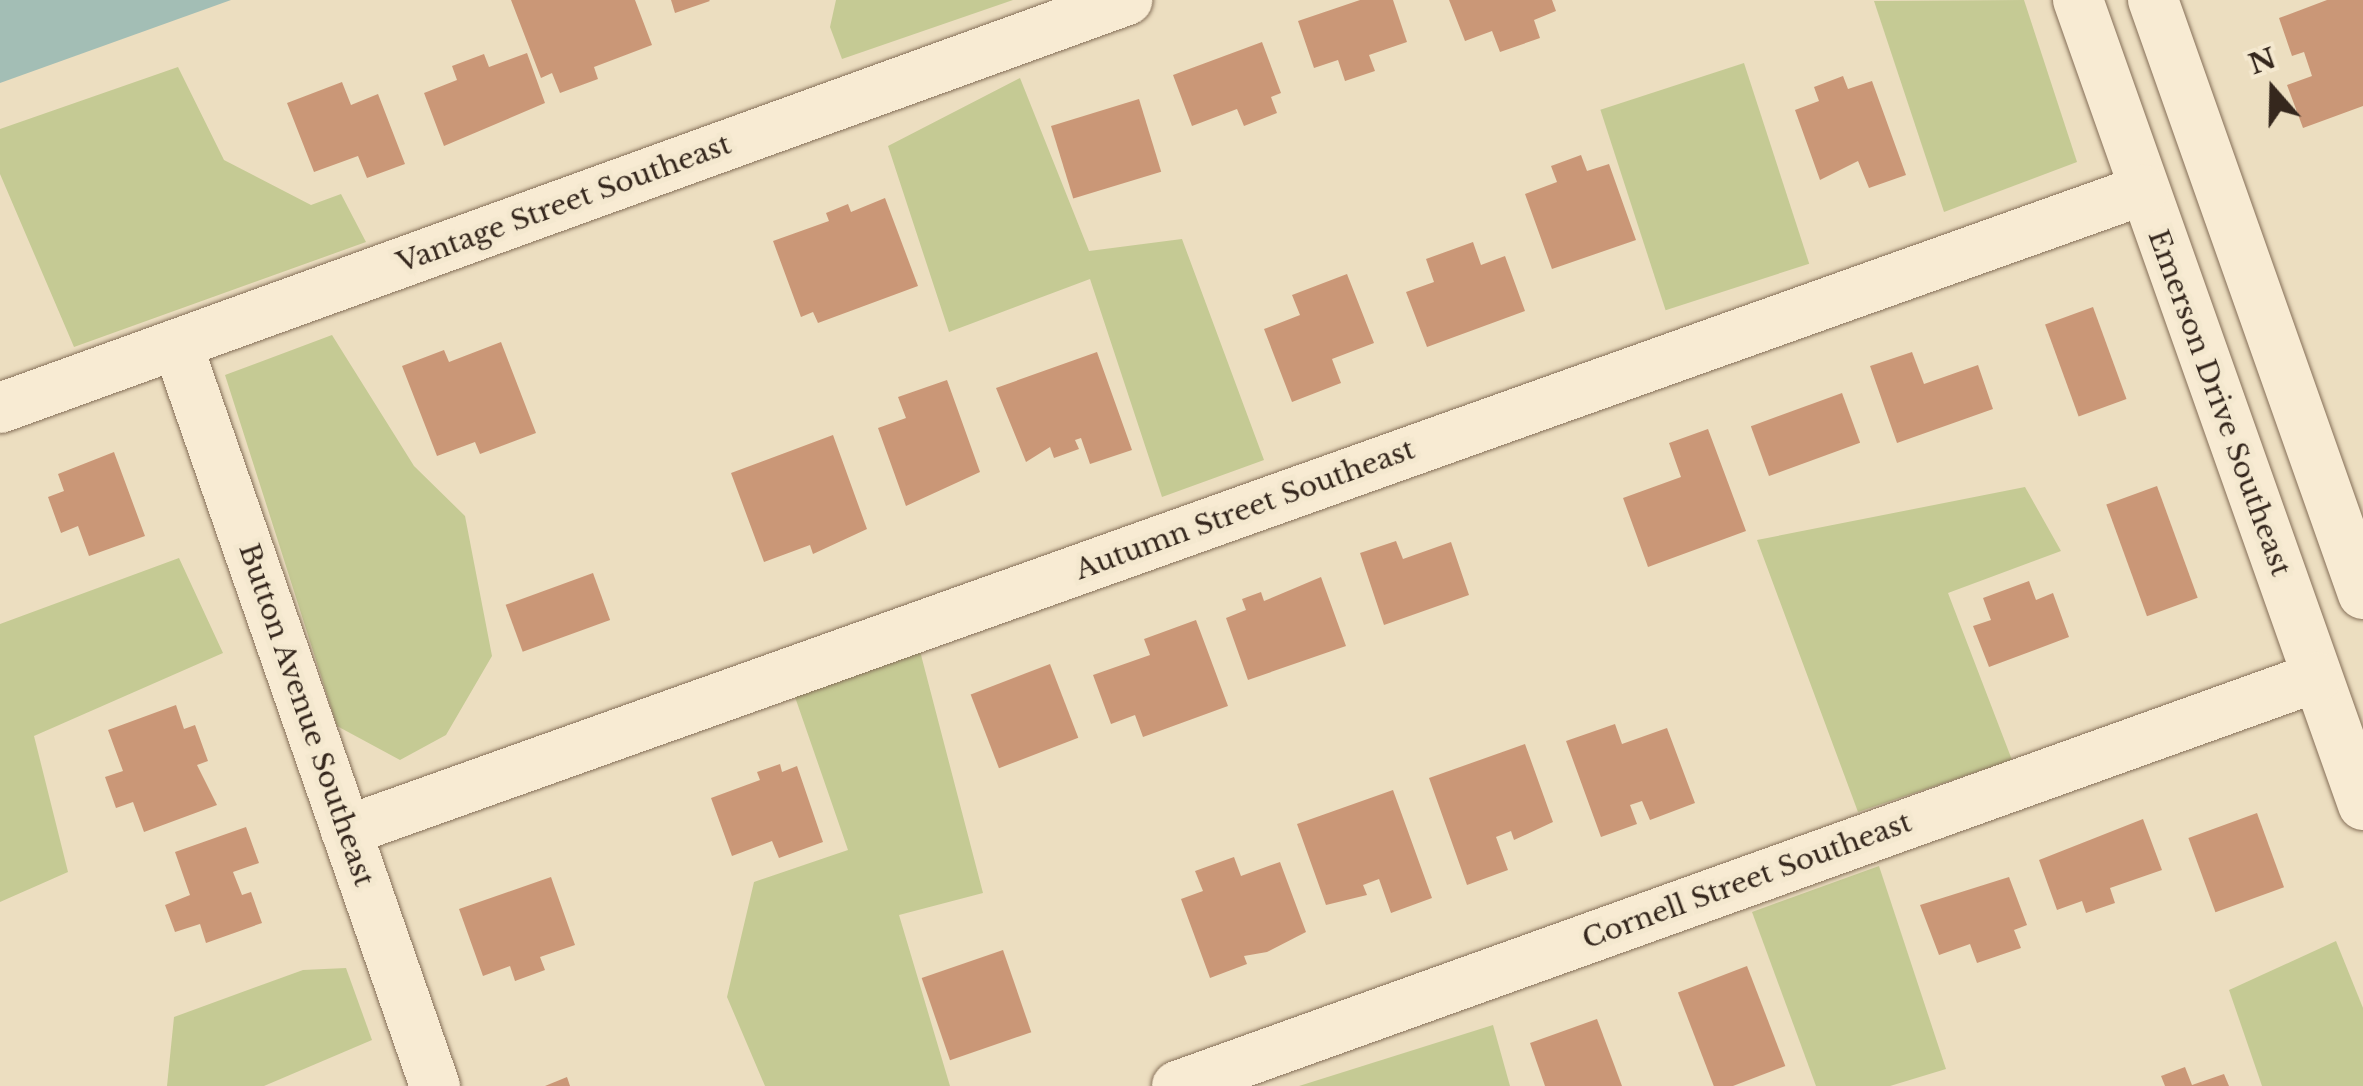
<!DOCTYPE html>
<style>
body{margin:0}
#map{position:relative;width:2363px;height:1086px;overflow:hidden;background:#ecdec0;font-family:"Libre Baskerville",serif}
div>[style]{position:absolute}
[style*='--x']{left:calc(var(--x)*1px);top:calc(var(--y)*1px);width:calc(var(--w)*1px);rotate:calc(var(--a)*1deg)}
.green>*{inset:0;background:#c5ca94;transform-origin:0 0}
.water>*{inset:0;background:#a3beb5}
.building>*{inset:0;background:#ca9777;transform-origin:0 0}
.roads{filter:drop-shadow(0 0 2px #856f58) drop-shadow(0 0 2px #856f58)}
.minor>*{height:50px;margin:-25px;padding:0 25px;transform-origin:25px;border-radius:25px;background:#f8ebd3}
span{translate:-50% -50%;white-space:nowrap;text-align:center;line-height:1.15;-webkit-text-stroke:10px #f4e8cf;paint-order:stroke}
.street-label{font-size:28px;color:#35271d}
.north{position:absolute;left:2223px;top:40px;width:100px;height:100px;-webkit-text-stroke:8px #f4e8cf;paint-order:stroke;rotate:340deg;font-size:28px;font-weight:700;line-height:40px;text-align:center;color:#35271d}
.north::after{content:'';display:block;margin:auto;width:35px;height:45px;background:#35271d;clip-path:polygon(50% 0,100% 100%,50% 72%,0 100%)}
</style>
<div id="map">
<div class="green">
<i style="clip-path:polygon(836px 0,1013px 0,842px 59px,830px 27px)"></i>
<i style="clip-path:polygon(2024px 0,2077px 162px,1944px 212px,1874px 1px)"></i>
<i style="left:1744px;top:63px;width:211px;height:151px;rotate:72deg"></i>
<i style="clip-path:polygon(178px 67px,224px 160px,311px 205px,341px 194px,366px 242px,74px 347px,0 174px,0 129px)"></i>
<i style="clip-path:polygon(1020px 78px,1089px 251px,1182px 239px,1264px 460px,1162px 497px,1090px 279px,949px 332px,888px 146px)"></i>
<i style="clip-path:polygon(332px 335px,414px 466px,465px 516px,492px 656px,446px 735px,400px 760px,337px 726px,225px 375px)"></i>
<i style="clip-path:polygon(2025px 487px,2061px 551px,1948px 593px,2012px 760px,1858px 812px,1757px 540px)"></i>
<i style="clip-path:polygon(179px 558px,223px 653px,34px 736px,68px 872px,0 902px,0 624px)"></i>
<i style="clip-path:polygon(920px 651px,983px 893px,899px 915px,950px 1086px,765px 1086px,727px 997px,754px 882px,848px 850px,795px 697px)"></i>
<i style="clip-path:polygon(1879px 866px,1946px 1069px,1890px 1086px,1816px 1086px,1752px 912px)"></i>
<i style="clip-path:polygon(2336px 941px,2363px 1008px,2363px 1086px,2262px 1086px,2229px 990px)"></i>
<i style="clip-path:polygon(346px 968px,372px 1040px,264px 1086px,167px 1086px,174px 1017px,303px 970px)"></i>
<i style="clip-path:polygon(1493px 1025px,1510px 1086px,1299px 1086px)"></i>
</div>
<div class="water">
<i style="clip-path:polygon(0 0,231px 0,0 83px)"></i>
</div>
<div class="building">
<i style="clip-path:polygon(511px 0,635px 0,652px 45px,594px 67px,598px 79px,560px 93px,552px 73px,541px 78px)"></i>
<i style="clip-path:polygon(671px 0,709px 0,710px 1px,675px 13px)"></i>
<i style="clip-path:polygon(1360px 0,1393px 0,1407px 42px,1369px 55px,1375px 71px,1345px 81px,1338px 60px,1314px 68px,1298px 21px)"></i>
<i style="clip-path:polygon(1449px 0,1552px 0,1556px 11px,1534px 20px,1540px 38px,1500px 52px,1492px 31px,1465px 41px)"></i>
<i style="clip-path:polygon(2327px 0,2363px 0,2363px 106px,2303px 128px,2287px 85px,2312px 76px,2304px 52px,2292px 56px,2279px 18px)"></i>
<i style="clip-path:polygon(1262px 42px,1281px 93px,1271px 97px,1277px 113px,1244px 126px,1237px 109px,1192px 126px,1173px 75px)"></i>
<i style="clip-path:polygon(527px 53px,545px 103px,444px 146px,424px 93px,457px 80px,452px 66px,484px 54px,489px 67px)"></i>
<i style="clip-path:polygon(1843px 76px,1848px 89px,1872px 81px,1906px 175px,1869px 188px,1858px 161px,1820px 180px,1795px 110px,1819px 101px,1814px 87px)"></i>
<i style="clip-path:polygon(342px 82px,351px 105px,378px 94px,405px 164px,367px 178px,358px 156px,314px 172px,287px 103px)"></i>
<i style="left:1139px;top:99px;width:76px;height:92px;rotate:73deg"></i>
<i style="clip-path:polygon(1581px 155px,1587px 171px,1609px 164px,1636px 240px,1552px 269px,1525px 194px,1557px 182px,1551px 166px)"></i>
<i style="clip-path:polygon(885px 198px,918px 286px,818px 323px,813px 312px,801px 317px,773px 241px,829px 221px,826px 213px,848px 204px,851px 212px)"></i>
<i style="clip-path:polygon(1473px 242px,1481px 265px,1505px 256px,1525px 311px,1427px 347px,1406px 292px,1434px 282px,1426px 259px)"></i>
<i style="clip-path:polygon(1347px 274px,1374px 343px,1332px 359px,1341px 383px,1292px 402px,1264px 329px,1300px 315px,1292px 295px)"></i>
<i style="left:2093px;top:307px;width:98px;height:51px;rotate:70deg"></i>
<i style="clip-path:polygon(501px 342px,536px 433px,480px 454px,475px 442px,437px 456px,402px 366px,444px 350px,449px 362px)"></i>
<i style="clip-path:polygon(1097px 352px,1132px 450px,1090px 464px,1081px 438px,1075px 440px,1079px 449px,1054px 458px,1050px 447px,1026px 462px,996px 388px)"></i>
<i style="clip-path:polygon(1912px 352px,1924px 384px,1978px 365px,1993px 409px,1897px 443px,1870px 366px)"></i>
<i style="clip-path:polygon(947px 380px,980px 472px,906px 506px,878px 428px,906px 418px,898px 397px)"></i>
<i style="left:1842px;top:393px;width:53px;height:97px;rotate:70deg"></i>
<i style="clip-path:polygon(1708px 429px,1746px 531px,1648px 567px,1623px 498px,1681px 477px,1669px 443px)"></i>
<i style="clip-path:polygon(833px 435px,867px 529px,813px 554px,810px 545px,764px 562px,731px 473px)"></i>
<i style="clip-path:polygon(114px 452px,145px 536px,89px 556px,78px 526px,61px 533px,48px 497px,64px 491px,58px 474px)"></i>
<i style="left:2157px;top:486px;width:119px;height:54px;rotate:70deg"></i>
<i style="clip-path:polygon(1396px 541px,1403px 559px,1451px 542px,1469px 595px,1384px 625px,1360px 553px)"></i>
<i style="left:593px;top:573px;width:50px;height:93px;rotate:70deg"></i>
<i style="clip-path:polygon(1321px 577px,1346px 646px,1248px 680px,1226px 618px,1246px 610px,1242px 599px,1261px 592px,1264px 601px)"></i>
<i style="clip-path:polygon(2029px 581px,2036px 600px,2053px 593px,2069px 637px,1989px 667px,1973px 626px,1991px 620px,1983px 598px)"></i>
<i style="clip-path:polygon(1196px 620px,1228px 706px,1143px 737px,1135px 715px,1111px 724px,1093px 675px,1150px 655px,1144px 639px)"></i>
<i style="left:1050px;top:664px;width:79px;height:85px;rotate:69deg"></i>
<i style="clip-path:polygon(176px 705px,184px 729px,195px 725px,208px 761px,197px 765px,217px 805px,144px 832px,133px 802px,116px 808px,105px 777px,123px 771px,108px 730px)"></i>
<i style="clip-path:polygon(1615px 724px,1622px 744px,1667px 728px,1695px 803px,1650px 820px,1642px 801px,1630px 805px,1637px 824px,1601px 837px,1566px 741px)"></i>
<i style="clip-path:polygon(1525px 744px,1553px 822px,1514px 840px,1511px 831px,1496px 837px,1508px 870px,1467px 885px,1429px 778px)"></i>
<i style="clip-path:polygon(780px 764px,782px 772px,797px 766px,823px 842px,779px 858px,772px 841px,732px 856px,711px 798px,760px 780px,757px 772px)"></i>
<i style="clip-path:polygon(1393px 790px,1432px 898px,1391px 913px,1379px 879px,1363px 885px,1367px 895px,1326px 905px,1297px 824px)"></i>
<i style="left:2257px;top:813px;width:79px;height:73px;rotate:70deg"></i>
<i style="clip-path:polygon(2143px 819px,2162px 870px,2110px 888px,2115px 903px,2086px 913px,2082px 901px,2057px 910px,2039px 860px)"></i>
<i style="clip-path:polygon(246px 827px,259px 863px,233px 872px,242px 895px,251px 892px,262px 923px,206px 943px,200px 924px,175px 932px,165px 905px,190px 895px,175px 852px)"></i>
<i style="clip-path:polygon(1234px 857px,1241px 876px,1280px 862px,1306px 932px,1267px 952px,1244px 956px,1247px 964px,1210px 978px,1181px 899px,1203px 891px,1195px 871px)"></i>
<i style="clip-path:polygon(551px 877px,575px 945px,540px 957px,545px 970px,515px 981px,510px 966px,483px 976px,459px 909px)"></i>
<i style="clip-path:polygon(2009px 877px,2027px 925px,2014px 930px,2021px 948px,1977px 963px,1970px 944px,1939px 955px,1920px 905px)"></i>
<i style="left:1003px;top:950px;width:87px;height:86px;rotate:71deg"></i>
<i style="left:1747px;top:966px;width:107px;height:74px;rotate:69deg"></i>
<i style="clip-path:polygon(1597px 1019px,1622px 1086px,1545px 1086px,1530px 1043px)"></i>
<i style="clip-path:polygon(2185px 1067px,2192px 1085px,2224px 1074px,2229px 1086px,2165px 1086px,2161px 1076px)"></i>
<i style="clip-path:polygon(567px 1077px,570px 1086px,545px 1086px)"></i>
</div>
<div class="roads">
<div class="minor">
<i style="--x:2078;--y:0;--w:854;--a:70.5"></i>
<i style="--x:2153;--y:0;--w:630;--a:70.53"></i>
<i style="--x:177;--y:344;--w:786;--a:70.83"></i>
<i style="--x:0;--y:408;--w:1199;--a:-19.9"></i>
<i style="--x:346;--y:831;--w:1908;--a:-19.63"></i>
<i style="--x:1177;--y:1086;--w:1211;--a:-19.74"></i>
</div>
</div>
<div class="street-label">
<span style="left:564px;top:204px;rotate:-20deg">Vantage Street Southeast</span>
<span style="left:2219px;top:403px;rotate:70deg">Emerson Drive Southeast</span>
<span style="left:1245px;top:510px;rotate:-20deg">Autumn Street Southeast</span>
<span style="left:306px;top:715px;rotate:71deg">Button Avenue Southeast</span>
<span style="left:1747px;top:881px;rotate:-20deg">Cornell Street Southeast</span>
</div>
<div class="north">N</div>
</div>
